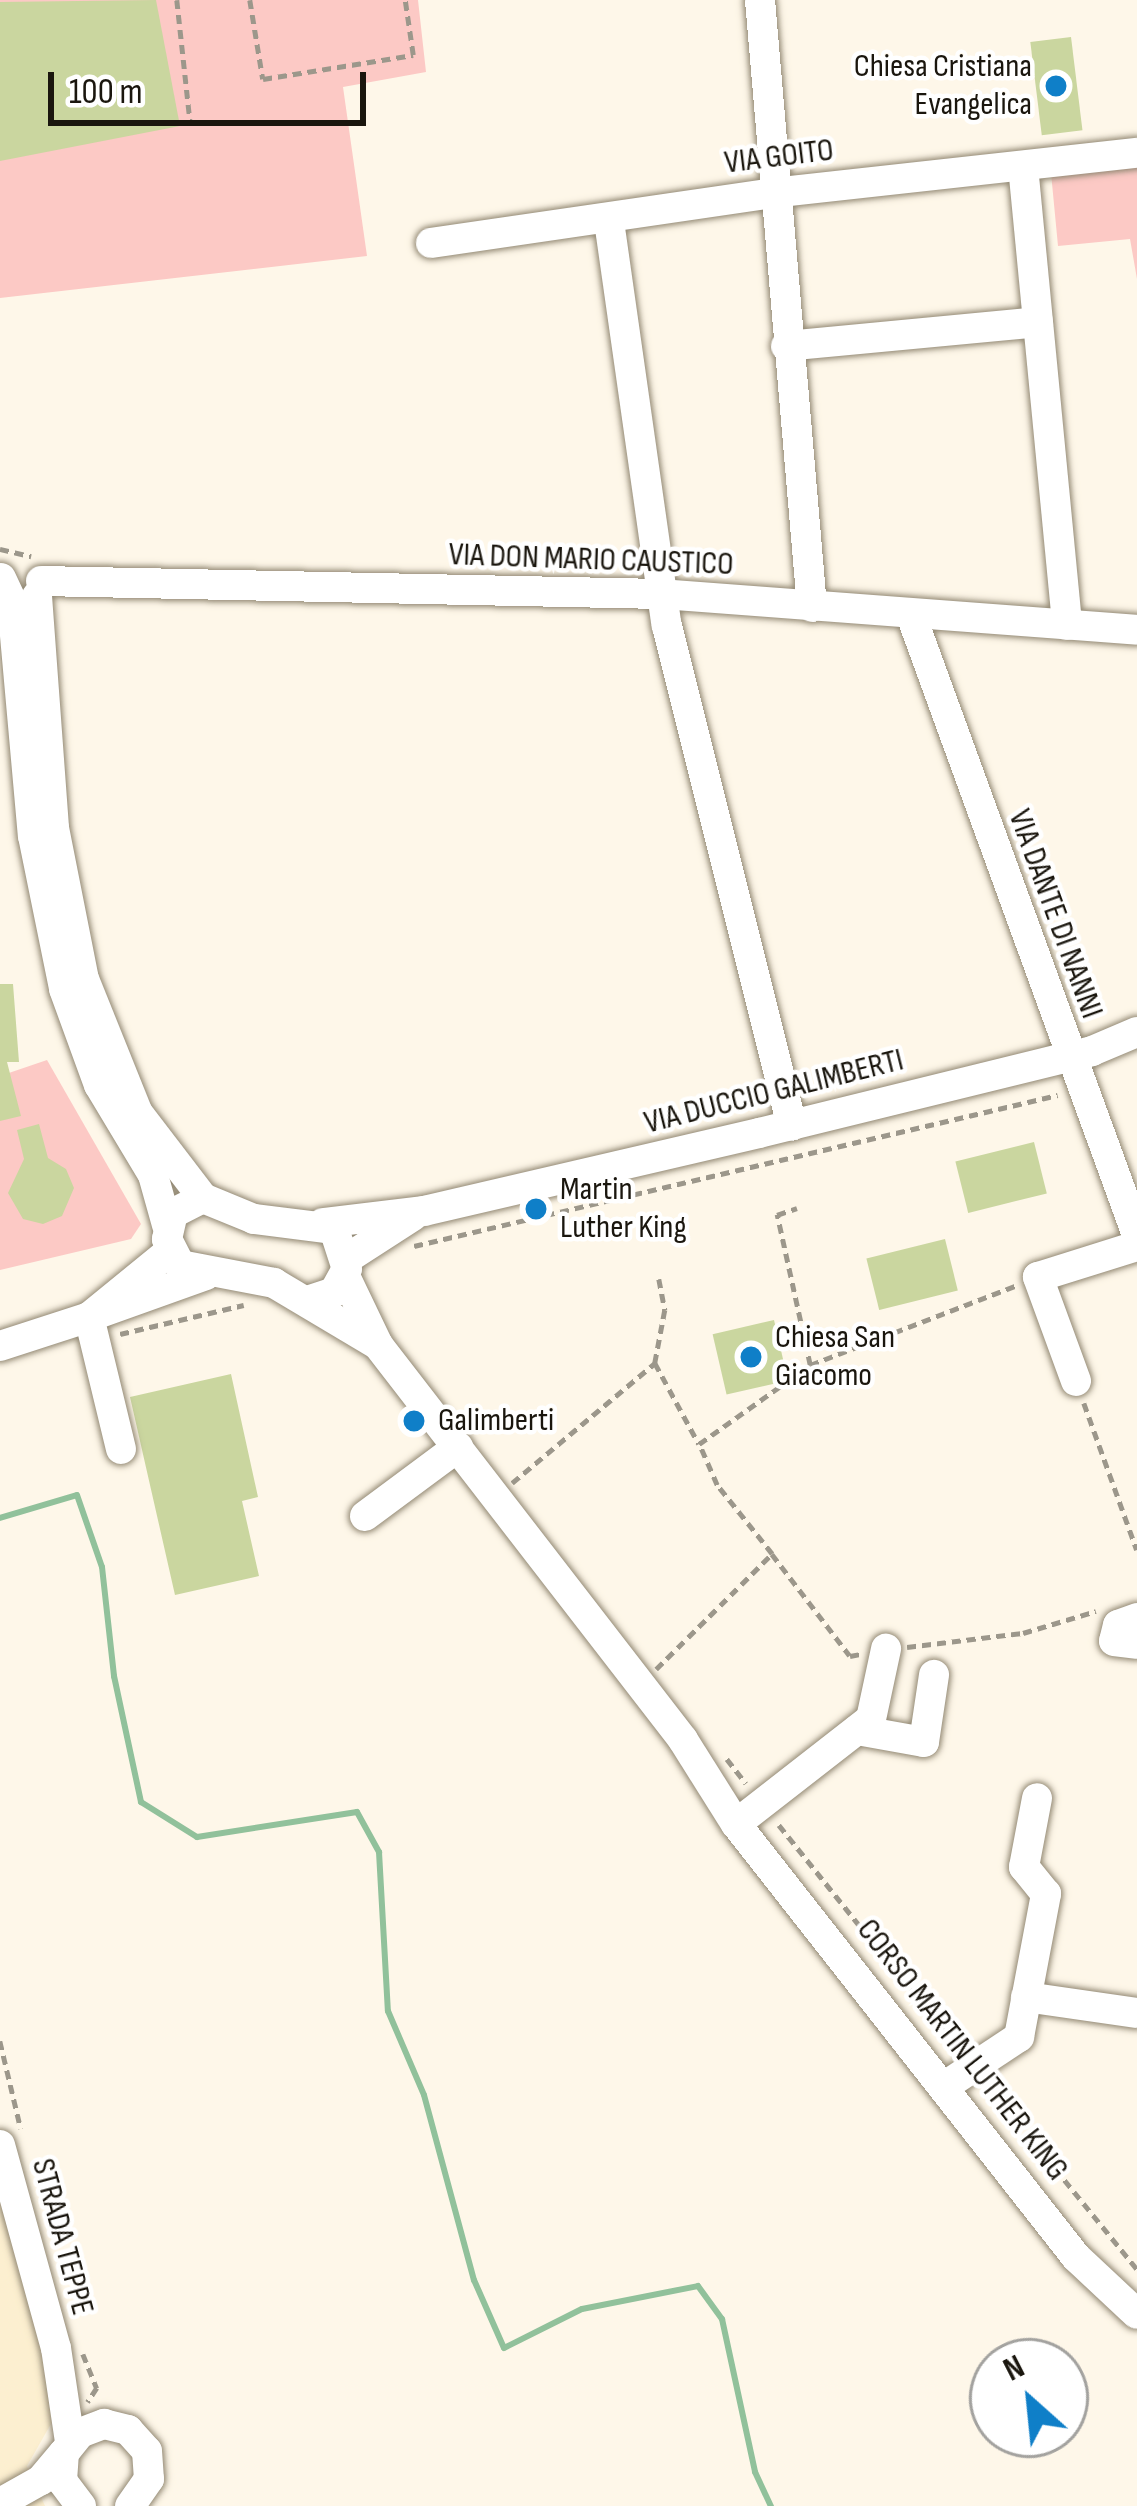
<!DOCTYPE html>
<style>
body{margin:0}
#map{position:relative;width:1137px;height:2506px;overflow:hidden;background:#fef7e9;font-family:"Sofia Sans Condensed",sans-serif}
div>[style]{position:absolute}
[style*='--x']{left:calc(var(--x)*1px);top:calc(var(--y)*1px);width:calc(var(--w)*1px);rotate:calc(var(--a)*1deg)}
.built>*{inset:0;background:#fcefd0}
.green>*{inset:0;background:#fcc9c5}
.stream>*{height:6px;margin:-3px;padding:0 3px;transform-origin:3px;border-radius:3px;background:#91c19b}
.building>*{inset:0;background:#cad69f;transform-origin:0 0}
.path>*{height:4.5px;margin-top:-2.25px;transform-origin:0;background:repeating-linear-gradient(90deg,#9c978b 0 9px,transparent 0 15px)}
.roads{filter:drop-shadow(0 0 3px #938974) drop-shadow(0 0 3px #938974)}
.minor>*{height:30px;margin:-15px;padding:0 15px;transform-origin:15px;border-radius:15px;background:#fff}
.dots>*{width:33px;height:33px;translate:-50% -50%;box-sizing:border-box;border:6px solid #fff;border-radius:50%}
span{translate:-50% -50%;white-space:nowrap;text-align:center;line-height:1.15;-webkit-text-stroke:9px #fff;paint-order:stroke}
.poi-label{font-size:33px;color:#1a160e}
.right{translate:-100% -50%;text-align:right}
.left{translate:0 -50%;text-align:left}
.street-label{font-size:33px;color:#1a160e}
.north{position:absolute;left:969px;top:2338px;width:120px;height:120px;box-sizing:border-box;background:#fff;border:3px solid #a3a29f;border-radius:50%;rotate:333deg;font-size:33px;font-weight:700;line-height:48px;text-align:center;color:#1a160e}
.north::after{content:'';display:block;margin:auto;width:42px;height:54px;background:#0f7fc8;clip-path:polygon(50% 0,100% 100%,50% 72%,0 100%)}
.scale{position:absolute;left:48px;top:72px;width:318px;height:54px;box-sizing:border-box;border:6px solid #1a160e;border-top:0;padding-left:15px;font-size:36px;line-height:42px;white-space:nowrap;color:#1a160e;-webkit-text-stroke:9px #fff;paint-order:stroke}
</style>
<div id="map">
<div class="built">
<i style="clip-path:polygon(0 2184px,60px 2408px,27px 2466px,45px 2506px,0 2506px)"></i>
</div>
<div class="green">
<i style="clip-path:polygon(0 0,418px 0,426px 72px,343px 87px,367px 256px,0 298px)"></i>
<i style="clip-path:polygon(1137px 165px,1137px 279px,1130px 239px,1058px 246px,1051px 173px)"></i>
<i style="clip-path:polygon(47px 1060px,141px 1224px,131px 1239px,0 1270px,0 1076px)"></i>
</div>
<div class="stream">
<i style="--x:0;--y:1518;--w:80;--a:-16.6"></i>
<i style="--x:77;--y:1495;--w:76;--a:70.9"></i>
<i style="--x:102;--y:1567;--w:110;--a:83.7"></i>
<i style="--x:114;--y:1676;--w:129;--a:77.9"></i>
<i style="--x:141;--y:1802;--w:66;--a:32"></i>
<i style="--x:197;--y:1837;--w:162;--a:-8.9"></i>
<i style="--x:357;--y:1812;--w:46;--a:61.2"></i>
<i style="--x:379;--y:1852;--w:159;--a:86.8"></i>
<i style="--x:388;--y:2011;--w:91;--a:66.8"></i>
<i style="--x:424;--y:2095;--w:192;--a:74.9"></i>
<i style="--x:474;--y:2280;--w:74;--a:66.2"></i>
<i style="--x:504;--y:2348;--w:87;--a:-26.6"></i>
<i style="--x:582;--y:2309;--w:118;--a:-11.2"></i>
<i style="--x:698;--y:2286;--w:41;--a:54"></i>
<i style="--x:722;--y:2319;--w:157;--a:77.8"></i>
<i style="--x:755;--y:2472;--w:38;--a:65"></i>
</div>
<div class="building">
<i style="clip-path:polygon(156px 0,180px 126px,0 161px,0 2px)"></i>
<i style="left:1071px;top:37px;width:94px;height:41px;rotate:83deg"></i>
<i style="clip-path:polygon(0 984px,13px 984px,19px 1062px,7px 1062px,21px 1116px,0 1121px)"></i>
<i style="clip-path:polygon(39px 1124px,48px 1158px,66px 1169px,74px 1188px,62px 1216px,43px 1224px,23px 1219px,8px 1193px,24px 1159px,17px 1130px)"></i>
<i style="left:1034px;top:1142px;width:53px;height:81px;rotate:76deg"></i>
<i style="left:945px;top:1239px;width:53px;height:81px;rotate:76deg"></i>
<i style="left:774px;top:1320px;width:62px;height:63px;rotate:77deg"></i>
<i style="clip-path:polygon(231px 1374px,258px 1497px,242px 1501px,259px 1576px,175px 1595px,130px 1397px)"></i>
</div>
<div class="path">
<i style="--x:177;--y:0;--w:121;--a:83.8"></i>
<i style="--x:250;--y:0;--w:80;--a:80.7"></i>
<i style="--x:263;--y:79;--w:152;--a:-9.1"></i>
<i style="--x:413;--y:55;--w:56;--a:-98.3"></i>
<i style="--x:0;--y:549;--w:32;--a:13"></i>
<i style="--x:414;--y:1246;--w:661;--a:-13.2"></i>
<i style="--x:659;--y:1279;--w:32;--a:79"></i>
<i style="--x:665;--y:1310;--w:54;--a:100.7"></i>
<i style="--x:655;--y:1363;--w:92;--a:61.5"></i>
<i style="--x:699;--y:1444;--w:136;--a:-35.4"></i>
<i style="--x:810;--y:1365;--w:154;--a:-102.4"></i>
<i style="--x:777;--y:1215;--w:21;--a:-19"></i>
<i style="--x:120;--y:1334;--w:127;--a:-13.2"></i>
<i style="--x:810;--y:1365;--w:222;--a:-21.1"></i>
<i style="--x:1084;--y:1403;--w:156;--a:70.2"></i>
<i style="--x:512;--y:1483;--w:187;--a:-40"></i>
<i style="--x:772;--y:1554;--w:128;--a:52.6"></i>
<i style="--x:850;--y:1656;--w:10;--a:-11"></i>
<i style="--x:907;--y:1647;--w:117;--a:-6.9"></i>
<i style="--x:1023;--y:1633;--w:76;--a:-16.8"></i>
<i style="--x:656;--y:1669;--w:163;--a:-44.8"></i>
<i style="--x:772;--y:1554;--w:88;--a:-128.6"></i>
<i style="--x:717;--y:1485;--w:43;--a:-113.6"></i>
<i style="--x:727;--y:1759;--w:31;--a:52"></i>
<i style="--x:779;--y:1825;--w:288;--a:51.3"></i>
<i style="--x:0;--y:2041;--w:90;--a:76.6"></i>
<i style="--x:989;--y:2087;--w:235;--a:50.9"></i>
<i style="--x:83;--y:2354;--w:37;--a:68"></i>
<i style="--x:97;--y:2388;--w:17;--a:123"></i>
</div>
<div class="roads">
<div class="minor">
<i style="--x:760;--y:0;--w:609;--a:85.1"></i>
<i style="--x:1023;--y:166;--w:461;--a:84.5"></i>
<i style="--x:609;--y:221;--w:409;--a:81.9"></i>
<i style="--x:667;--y:626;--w:515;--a:75.96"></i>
<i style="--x:431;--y:243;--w:345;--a:-8.3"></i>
<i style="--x:772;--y:193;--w:367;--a:-6.3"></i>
<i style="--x:786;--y:346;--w:253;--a:-5.4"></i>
<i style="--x:1;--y:578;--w:26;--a:65"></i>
<i style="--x:12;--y:602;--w:235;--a:84.9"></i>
<i style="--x:33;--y:836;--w:156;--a:78.5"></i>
<i style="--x:64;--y:989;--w:102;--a:70"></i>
<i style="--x:99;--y:1085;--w:105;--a:59"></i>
<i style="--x:153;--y:1175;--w:52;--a:74.4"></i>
<i style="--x:41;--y:581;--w:620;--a:1.2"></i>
<i style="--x:661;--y:594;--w:477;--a:4.3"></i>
<i style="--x:37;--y:596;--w:233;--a:85.8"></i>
<i style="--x:54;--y:828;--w:154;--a:78.8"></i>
<i style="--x:84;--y:979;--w:144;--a:68.1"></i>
<i style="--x:138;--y:1113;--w:107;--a:52.6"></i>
<i style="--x:911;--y:615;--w:660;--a:69.97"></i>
<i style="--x:323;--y:1223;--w:102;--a:-6.8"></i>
<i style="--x:424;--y:1211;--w:344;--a:-13.1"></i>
<i style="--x:759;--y:1133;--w:343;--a:-13.8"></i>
<i style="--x:1092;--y:1051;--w:49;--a:-22.9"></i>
<i style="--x:348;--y:1258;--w:77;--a:-32.9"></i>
<i style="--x:345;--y:1276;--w:76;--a:64.4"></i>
<i style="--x:378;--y:1345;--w:499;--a:52.3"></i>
<i style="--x:683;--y:1740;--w:99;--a:57.8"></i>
<i style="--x:736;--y:1824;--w:551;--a:51.86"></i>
<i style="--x:1076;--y:2257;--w:83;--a:43.1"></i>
<i style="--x:307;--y:1301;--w:28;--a:-18"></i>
<i style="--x:334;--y:1292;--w:26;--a:-61"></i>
<i style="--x:347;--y:1269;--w:42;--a:-108"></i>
<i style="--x:334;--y:1229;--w:81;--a:-172.9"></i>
<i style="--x:254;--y:1219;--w:55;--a:-157.6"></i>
<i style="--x:203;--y:1198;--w:34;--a:153"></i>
<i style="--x:173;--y:1213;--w:27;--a:103"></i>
<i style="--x:167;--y:1239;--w:29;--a:63"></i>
<i style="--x:180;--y:1265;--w:96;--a:10.8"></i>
<i style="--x:274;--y:1283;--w:121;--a:30.8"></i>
<i style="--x:0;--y:1346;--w:94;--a:-18"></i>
<i style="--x:89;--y:1317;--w:104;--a:-39.2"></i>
<i style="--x:1076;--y:1381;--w:111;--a:-110.1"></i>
<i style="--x:1038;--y:1277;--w:104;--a:-17.4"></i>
<i style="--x:121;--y:1449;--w:136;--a:-103.6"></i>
<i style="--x:89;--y:1317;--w:124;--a:-19.7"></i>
<i style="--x:365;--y:1516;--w:116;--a:-36.6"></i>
<i style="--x:1137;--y:1618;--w:20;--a:160"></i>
<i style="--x:1118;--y:1625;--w:16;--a:104"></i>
<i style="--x:1114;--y:1641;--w:23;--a:7"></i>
<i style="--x:857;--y:1730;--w:68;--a:10.2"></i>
<i style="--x:924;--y:1742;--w:68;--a:-81.5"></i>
<i style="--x:736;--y:1824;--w:171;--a:-37.9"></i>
<i style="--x:871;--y:1719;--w:72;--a:-77.9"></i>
<i style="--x:1026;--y:1997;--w:112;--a:8.2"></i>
<i style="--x:945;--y:2086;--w:89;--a:-33.5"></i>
<i style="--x:1019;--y:2037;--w:146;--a:-79.3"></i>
<i style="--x:1046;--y:1894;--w:35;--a:-129"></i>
<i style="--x:1024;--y:1867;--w:70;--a:-79.3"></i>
<i style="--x:0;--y:2145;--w:211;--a:74.6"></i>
<i style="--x:56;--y:2348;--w:95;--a:81.5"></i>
<i style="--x:0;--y:2503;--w:47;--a:-29.3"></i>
<i style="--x:41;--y:2480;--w:35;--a:-50"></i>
<i style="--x:81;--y:2506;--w:31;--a:-127"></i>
<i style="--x:62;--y:2481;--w:28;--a:-86"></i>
<i style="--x:64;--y:2453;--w:26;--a:-51"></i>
<i style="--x:80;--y:2433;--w:26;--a:-21"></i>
<i style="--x:104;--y:2424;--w:25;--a:14"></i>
<i style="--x:128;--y:2430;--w:28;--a:48"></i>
<i style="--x:147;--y:2451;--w:28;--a:86"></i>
<i style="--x:149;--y:2479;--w:33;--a:125"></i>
</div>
</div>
<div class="dots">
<i style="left:1056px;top:86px;background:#0f7fc8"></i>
<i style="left:536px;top:1209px;background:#0f7fc8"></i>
<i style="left:751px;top:1357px;background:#0f7fc8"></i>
<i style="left:414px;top:1421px;background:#0f7fc8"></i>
</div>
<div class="poi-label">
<span class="right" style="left:1032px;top:86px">Chiesa Cristiana<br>Evangelica</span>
<span class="left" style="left:560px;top:1209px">Martin<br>Luther King</span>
<span class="left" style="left:775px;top:1357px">Chiesa San<br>Giacomo</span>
<span class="left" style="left:438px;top:1421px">Galimberti</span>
</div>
<div class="street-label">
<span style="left:779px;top:157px;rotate:-7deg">VIA GOITO</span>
<span style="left:591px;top:560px;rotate:2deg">VIA DON MARIO CAUSTICO</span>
<span style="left:1055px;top:914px;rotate:70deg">VIA DANTE DI NANNI</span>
<span style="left:774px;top:1092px;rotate:-14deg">VIA DUCCIO GALIMBERTI</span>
<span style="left:962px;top:2050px;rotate:52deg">CORSO MARTIN LUTHER KING</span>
<span style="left:62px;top:2237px;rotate:75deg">STRADA TEPPE</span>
</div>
<div class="north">N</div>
<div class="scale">100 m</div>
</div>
